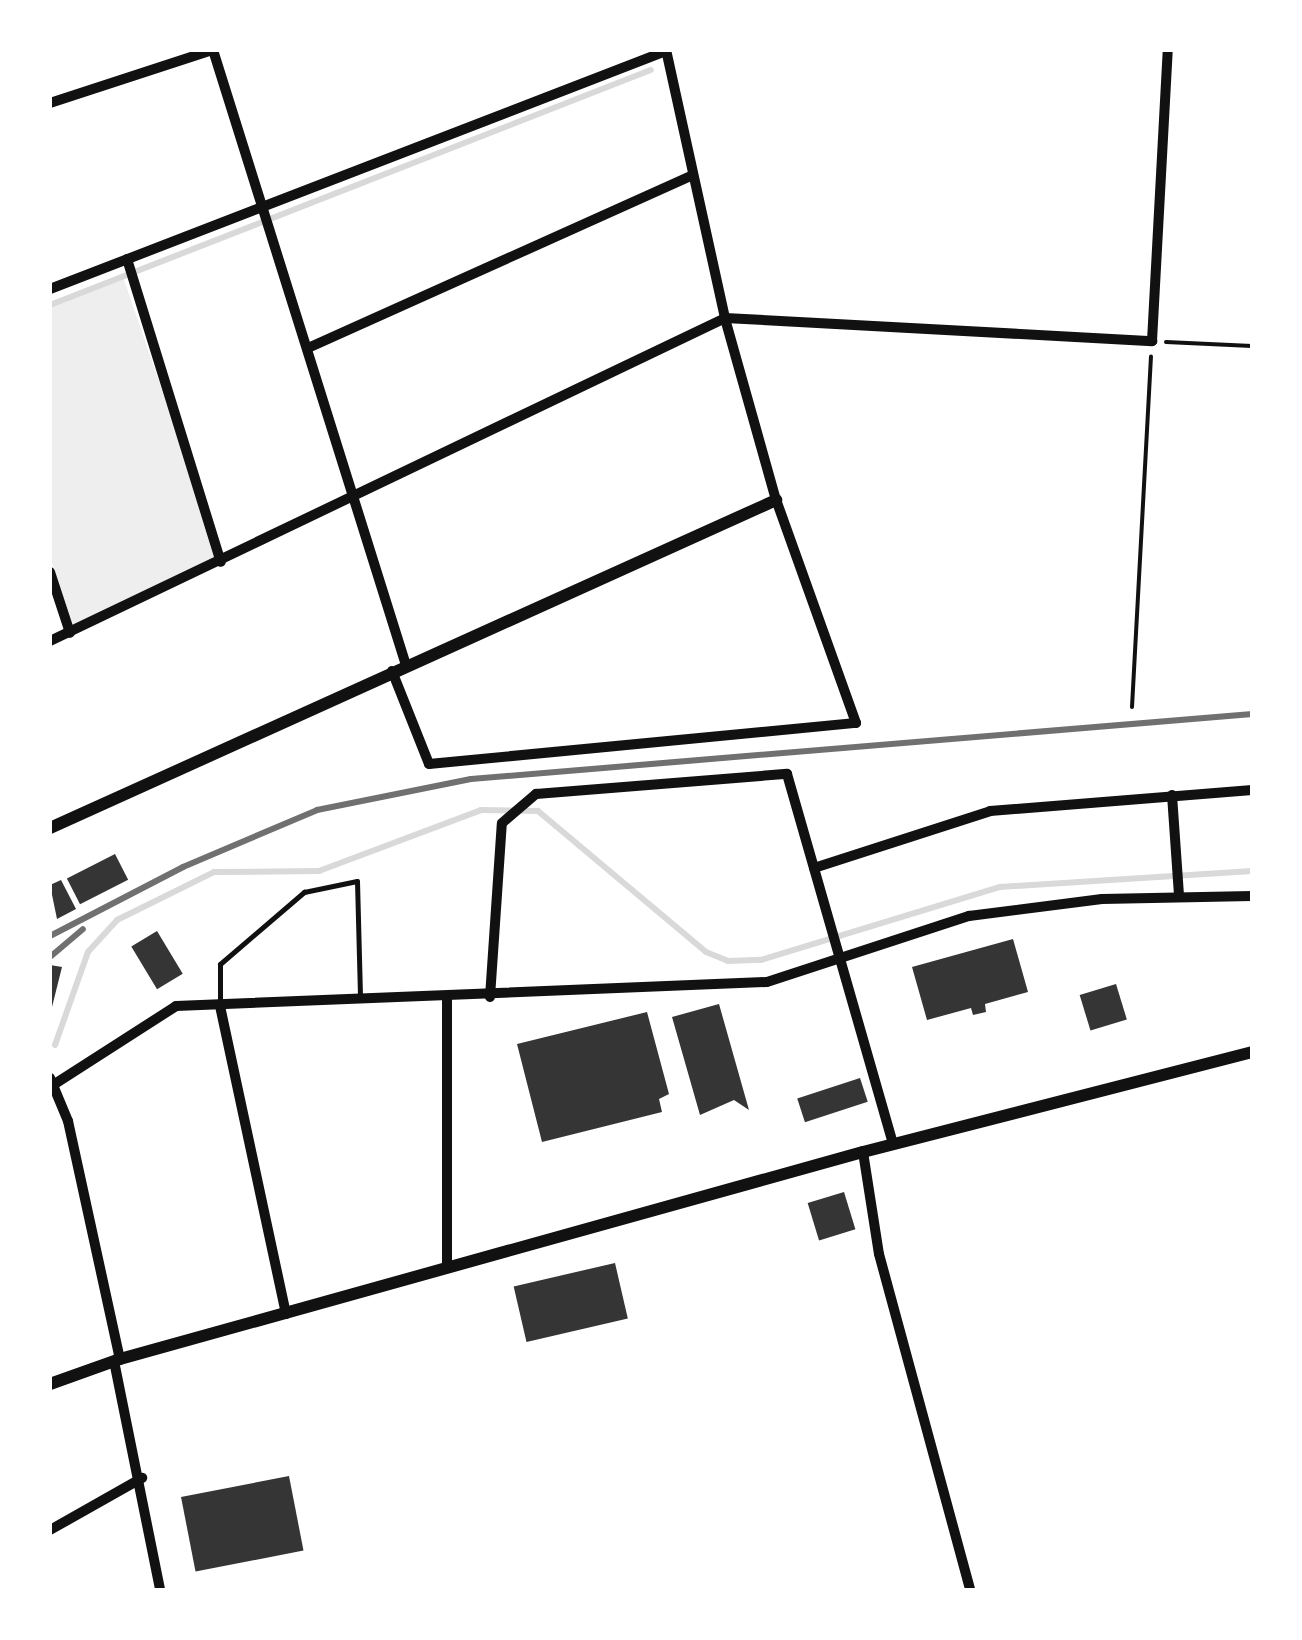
<!DOCTYPE html>
<style>
body{margin:0}
#map{position:relative;width:1302px;height:1640px;overflow:hidden;background:#fff;font-family:Raleway,sans-serif}
div>[style]{position:absolute}
[style*='--x']{left:calc(var(--x)*1px);top:calc(var(--y)*1px);width:calc(var(--w)*1px);rotate:calc(var(--a)*1deg)}
.green>*{inset:0;background:#eee}
.stream>*{height:6px;margin:-3px;padding:0 3px;transform-origin:3px;border-radius:3px;background:#d9d9d9}
.building>*{inset:0;background:#353535;transform-origin:0 0}
.path>*{height:4px;margin:-2px;padding:0 2px;transform-origin:2px;border-radius:2px;background:#111}
.service>*{height:5px;margin:-2.5px;padding:0 2.5px;transform-origin:2.5px;border-radius:2.5px;background:#111}
.minor>*{height:10px;margin:-5px;padding:0 5px;transform-origin:5px;border-radius:5px;background:#111}
.tertiary>*{height:12px;margin:-6px;padding:0 6px;transform-origin:6px;border-radius:6px;background:#111}
.rail>*{height:6px;margin:-3px;padding:0 3px;transform-origin:3px;border-radius:3px;background:#707070}
span{translate:-50% -50%;white-space:nowrap;text-align:center;line-height:1.15;-webkit-text-stroke:9px #fff;paint-order:stroke}
.frame{position:absolute;inset:0;border:52px solid #fff;pointer-events:none}
</style>
<div id="map">
<div class="green">
<i style="clip-path:polygon(123px 277px,221px 562px,75px 630px,50px 558px,50px 307px)"></i>
</div>
<div class="stream">
<i style="--x:50;--y:305;--w:645;--a:-21.36"></i>
<i style="--x:55;--y:1045;--w:99;--a:-70.5"></i>
<i style="--x:88;--y:952;--w:43;--a:-47.8"></i>
<i style="--x:117;--y:920;--w:108;--a:-26.3"></i>
<i style="--x:214;--y:872;--w:105;--a:-0.5"></i>
<i style="--x:319;--y:871;--w:173;--a:-20.6"></i>
<i style="--x:481;--y:810;--w:57;--a:1"></i>
<i style="--x:538;--y:811;--w:219;--a:40"></i>
<i style="--x:706;--y:952;--w:24;--a:22"></i>
<i style="--x:728;--y:961;--w:33;--a:-2"></i>
<i style="--x:761;--y:960;--w:250;--a:-17"></i>
<i style="--x:1000;--y:887;--w:253;--a:-3.6"></i>
</div>
<div class="building">
<i style="left:115px;top:854px;width:29px;height:54px;rotate:63deg"></i>
<i style="clip-path:polygon(61px 880px,76px 909px,57px 919px,50px 885px)"></i>
<i style="left:157px;top:931px;width:50px;height:30px;rotate:59deg"></i>
<i style="clip-path:polygon(1013px 939px,1028px 992px,985px 1004px,986px 1012px,973px 1015px,971px 1008px,927px 1020px,912px 967px)"></i>
<i style="clip-path:polygon(50px 965px,62px 967px,50px 1015px)"></i>
<i style="left:1116px;top:984px;width:37px;height:38px;rotate:73deg"></i>
<i style="clip-path:polygon(719px 1004px,749px 1110px,734px 1100px,700px 1115px,672px 1017px)"></i>
<i style="clip-path:polygon(647px 1012px,669px 1094px,659px 1099px,662px 1112px,542px 1142px,517px 1044px)"></i>
<i style="left:860px;top:1078px;width:25px;height:66px;rotate:72deg"></i>
<i style="left:844px;top:1192px;width:39px;height:38px;rotate:73deg"></i>
<i style="left:615px;top:1263px;width:57px;height:104px;rotate:77deg"></i>
<i style="left:289px;top:1476px;width:76px;height:110px;rotate:79deg"></i>
</div>
<div class="path">
<i style="--x:1166;--y:342;--w:86;--a:2.7"></i>
<i style="--x:1132;--y:707;--w:351;--a:-86.9"></i>
</div>
<div class="service">
<i style="--x:220;--y:1001;--w:37;--a:-90"></i>
<i style="--x:220;--y:964;--w:111;--a:-40.6"></i>
<i style="--x:304;--y:892;--w:54;--a:-11.7"></i>
<i style="--x:357;--y:881;--w:117;--a:88.5"></i>
</div>
<div class="minor">
<i style="--x:213;--y:50;--w:645;--a:72.58"></i>
<i style="--x:50;--y:103;--w:170;--a:-18.1"></i>
<i style="--x:127;--y:259;--w:317;--a:72.8"></i>
<i style="--x:50;--y:289;--w:660;--a:-21.12"></i>
<i style="--x:308;--y:348;--w:419;--a:-24.2"></i>
<i style="--x:50;--y:572;--w:64;--a:71.8"></i>
<i style="--x:50;--y:641;--w:748;--a:-25.57"></i>
<i style="--x:725;--y:318;--w:428;--a:3.1"></i>
<i style="--x:1152;--y:341;--w:291;--a:-86.9"></i>
<i style="--x:392;--y:671;--w:100;--a:68.3"></i>
<i style="--x:429;--y:764;--w:429;--a:-5.5"></i>
<i style="--x:856;--y:723;--w:237;--a:-109.7"></i>
<i style="--x:776;--y:500;--w:189;--a:-105.7"></i>
<i style="--x:725;--y:318;--w:274;--a:-102.4"></i>
<i style="--x:1172;--y:795;--w:100;--a:86"></i>
<i style="--x:814;--y:868;--w:185;--a:-17.9"></i>
<i style="--x:990;--y:811;--w:263;--a:-4.6"></i>
<i style="--x:490;--y:997;--w:174;--a:-86.1"></i>
<i style="--x:502;--y:823;--w:45;--a:-40.5"></i>
<i style="--x:536;--y:794;--w:252;--a:-4.6"></i>
<i style="--x:787;--y:774;--w:385;--a:74"></i>
<i style="--x:220;--y:1006;--w:315;--a:77.9"></i>
<i style="--x:50;--y:1078;--w:47;--a:67.3"></i>
<i style="--x:68;--y:1121;--w:244;--a:77.7"></i>
<i style="--x:50;--y:1087;--w:150;--a:-32.7"></i>
<i style="--x:176;--y:1006;--w:591;--a:-2.33"></i>
<i style="--x:767;--y:982;--w:213;--a:-18.1"></i>
<i style="--x:969;--y:916;--w:134;--a:-7.3"></i>
<i style="--x:1102;--y:899;--w:150;--a:-1.1"></i>
<i style="--x:863;--y:1152;--w:103;--a:81.1"></i>
<i style="--x:879;--y:1254;--w:348;--a:74.8"></i>
<i style="--x:447;--y:1267;--w:269;--a:-90"></i>
<i style="--x:114;--y:1361;--w:234;--a:78.6"></i>
<i style="--x:50;--y:1530;--w:106;--a:-29.5"></i>
</div>
<div class="tertiary">
<i style="--x:50;--y:828;--w:797;--a:-24.31"></i>
<i style="--x:50;--y:1384;--w:74;--a:-19.7"></i>
<i style="--x:120;--y:1359;--w:771;--a:-15.57"></i>
<i style="--x:863;--y:1152;--w:402;--a:-14.4"></i>
</div>
<div class="rail">
<i style="--x:50;--y:936;--w:150;--a:-27.4"></i>
<i style="--x:183;--y:867;--w:146;--a:-23"></i>
<i style="--x:317;--y:810;--w:157;--a:-11.4"></i>
<i style="--x:471;--y:779;--w:784;--a:-4.76"></i>
<i style="--x:50;--y:957;--w:43;--a:-40.3"></i>
</div>
<div class="frame"></div>
</div>
